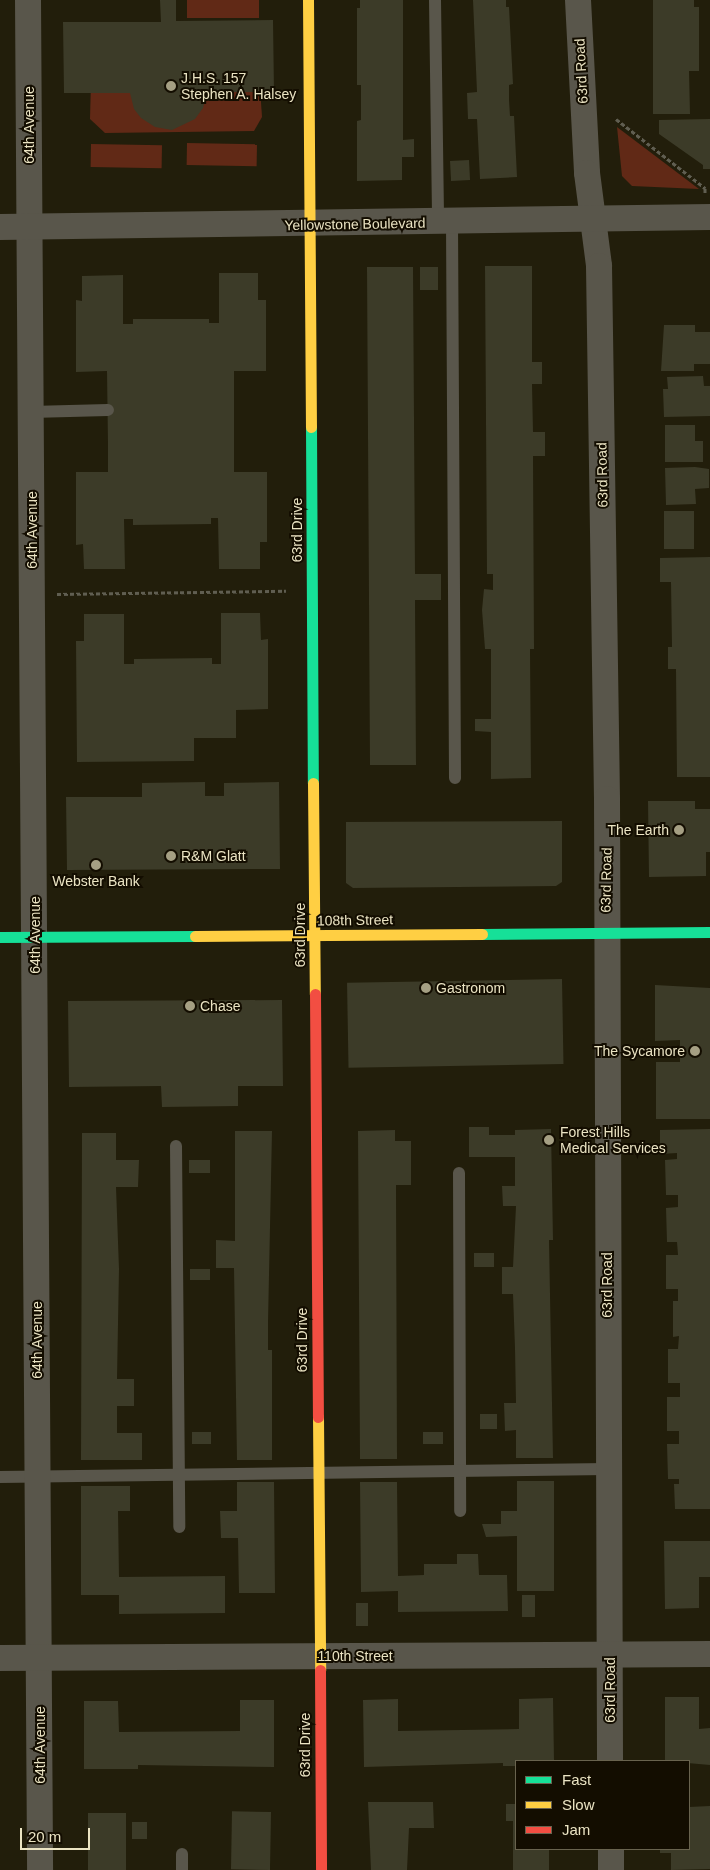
<!DOCTYPE html>
<style>
body{margin:0}
#map{position:relative;width:710px;height:1870px;overflow:hidden;background:#221e0b;font-family:Helvetica,sans-serif}
div>[style]{position:absolute}
[style*='--x']{left:calc(var(--x)*1px);top:calc(var(--y)*1px);width:calc(var(--w)*1px);rotate:calc(var(--a)*1deg)}
.green>*{inset:0;background:#612916;transform-origin:0 0}
.building>*{inset:0;background:#3c3b28;transform-origin:0 0}
.path>*{height:3px;margin-top:-1.5px;transform-origin:0;background:repeating-linear-gradient(90deg,#605e51 0 4px,transparent 0 6.5px)}
.lane>*{height:12px;margin:-6px;padding:0 6px;transform-origin:6px;border-radius:6px;background:#59564b}
.street>*{height:26px;margin:-13px;padding:0 13px;transform-origin:13px;border-radius:13px;background:#59564b}
.fast>*{height:11px;margin:-5.5px;padding:0 5.5px;transform-origin:5.5px;border-radius:5.5px;background:#16e098}
.slow>*{height:11px;margin:-5.5px;padding:0 5.5px;transform-origin:5.5px;border-radius:5.5px;background:#ffcf43}
.jam>*{height:11px;margin:-5.5px;padding:0 5.5px;transform-origin:5.5px;border-radius:5.5px;background:#f24e42}
.dots>*{width:14px;height:14px;translate:-50% -50%;box-sizing:border-box;border:2px solid #130d00;border-radius:50%}
span{translate:-50% -50%;white-space:nowrap;text-align:center;line-height:1.15;-webkit-text-stroke:4px #130d00;paint-order:stroke}
.street-label{font-size:14px;color:#ebe4c3}
.poi-label{font-size:14px;color:#ebe4c3}
.left{translate:0 -50%;text-align:left}
.right{translate:-100% -50%;text-align:right}
.legend{position:absolute;left:515px;top:1760px;width:175px;height:90px;box-sizing:border-box;background:#130d00;border:1px solid #69634e;margin:0;padding:6px 9px;list-style:none;font-size:15px;color:#ebe4c3}
.legend li{display:flex;align-items:center;gap:10px;height:25px}
.legend b{width:25px;border:1px solid #69634e}
.scale{position:absolute;left:20px;top:1828px;width:70px;height:22px;box-sizing:border-box;border:2px solid #ebe4c3;border-top:0;padding-left:6px;font-size:15px;line-height:18px;white-space:nowrap;color:#ebe4c3;-webkit-text-stroke:4px #130d00;paint-order:stroke}
</style>
<div id="map">
<div class="green">
<i style="left:187px;top:0;width:72px;height:18px"></i>
<i style="clip-path:polygon(91px 81px,260px 87px,262px 117px,254px 131px,105px 133px,90px 119px)"></i>
<i style="clip-path:polygon(617px 127px,699px 189px,632px 186px,622px 176px)"></i>
<i style="left:187px;top:143px;width:70px;height:22px;rotate:1deg"></i>
<i style="left:91px;top:144px;width:71px;height:23px;rotate:1deg"></i>
</div>
<div class="building">
<i style="clip-path:polygon(160px 0,176px 0,176px 21px,273px 20px,274px 92px,207px 92px,203px 108px,195px 119px,172px 130px,155px 127px,141px 118px,134px 109px,130px 93px,64px 93px,63px 22px,161px 22px)"></i>
<i style="clip-path:polygon(360px 0,403px 0,403px 140px,414px 139px,414px 157px,402px 157px,402px 180px,357px 181px,357px 121px,361px 120px,361px 85px,357px 85px,357px 8px,360px 8px)"></i>
<i style="clip-path:polygon(473px 0,506px 0,506px 7px,509px 7px,513px 84px,509px 85px,509px 100px,510px 116px,514px 116px,517px 177px,480px 179px,477px 119px,468px 119px,467px 93px,477px 92px)"></i>
<i style="clip-path:polygon(653px 0,694px 0,694px 7px,699px 7px,699px 71px,689px 71px,690px 114px,653px 114px)"></i>
<i style="clip-path:polygon(710px 119px,710px 169px,703px 169px,703px 165px,659px 134px,659px 120px)"></i>
<i style="left:469px;top:160px;width:20px;height:19px;rotate:87deg"></i>
<i style="clip-path:polygon(485px 266px,532px 266px,532px 362px,542px 362px,542px 384px,532px 384px,533px 432px,545px 432px,545px 456px,533px 456px,534px 649px,530px 649px,531px 778px,491px 779px,491px 732px,475px 731px,475px 719px,491px 719px,491px 649px,485px 649px,482px 610px,484px 589px,493px 590px,493px 574px,487px 574px)"></i>
<i style="clip-path:polygon(367px 267px,413px 267px,415px 574px,441px 574px,441px 600px,415px 600px,416px 765px,370px 765px)"></i>
<i style="left:420px;top:267px;width:18px;height:23px"></i>
<i style="clip-path:polygon(219px 273px,258px 273px,258px 300px,266px 300px,266px 371px,234px 371px,234px 472px,267px 472px,267px 542px,260px 542px,260px 569px,219px 569px,218px 518px,211px 518px,211px 524px,133px 525px,133px 519px,124px 519px,125px 569px,84px 569px,83px 544px,76px 545px,76px 472px,108px 472px,108px 445px,107px 371px,76px 372px,76px 300px,82px 301px,82px 276px,123px 275px,123px 324px,133px 324px,133px 319px,209px 319px,209px 323px,219px 323px)"></i>
<i style="clip-path:polygon(664px 325px,695px 325px,695px 332px,710px 332px,710px 364px,694px 364px,694px 371px,661px 371px)"></i>
<i style="clip-path:polygon(703px 376px,704px 386px,710px 386px,710px 416px,664px 417px,663px 389px,668px 389px,667px 377px)"></i>
<i style="clip-path:polygon(665px 425px,695px 425px,695px 441px,703px 441px,703px 462px,665px 462px)"></i>
<i style="clip-path:polygon(695px 467px,709px 469px,709px 488px,695px 489px,696px 504px,666px 505px,665px 468px)"></i>
<i style="left:664px;top:511px;width:30px;height:38px"></i>
<i style="clip-path:polygon(710px 557px,710px 777px,677px 777px,676px 669px,668px 669px,668px 647px,672px 647px,671px 582px,660px 582px,660px 558px)"></i>
<i style="clip-path:polygon(221px 613px,260px 613px,261px 640px,268px 639px,268px 709px,236px 710px,236px 738px,194px 738px,194px 761px,77px 762px,76px 641px,84px 641px,84px 614px,124px 614px,124px 664px,134px 664px,134px 659px,212px 658px,212px 664px,221px 664px)"></i>
<i style="clip-path:polygon(205px 782px,205px 796px,224px 796px,224px 783px,279px 782px,280px 869px,67px 870px,66px 797px,142px 797px,142px 783px)"></i>
<i style="clip-path:polygon(648px 801px,695px 801px,695px 809px,710px 809px,710px 852px,706px 852px,706px 876px,649px 877px)"></i>
<i style="clip-path:polygon(562px 821px,562px 882px,556px 886px,353px 888px,346px 883px,346px 822px)"></i>
<i style="left:562px;top:979px;width:85px;height:215px;rotate:89deg"></i>
<i style="clip-path:polygon(655px 985px,710px 988px,710px 1119px,656px 1119px,656px 1062px,680px 1062px,680px 1040px,655px 1041px)"></i>
<i style="clip-path:polygon(282px 1000px,283px 1086px,238px 1086px,238px 1106px,162px 1107px,161px 1086px,69px 1087px,68px 1001px)"></i>
<i style="clip-path:polygon(469px 1127px,489px 1127px,489px 1135px,515px 1135px,515px 1130px,551px 1129px,553px 1240px,549px 1240px,553px 1458px,516px 1458px,516px 1430px,505px 1431px,504px 1403px,516px 1403px,515px 1348px,513px 1294px,502px 1294px,502px 1267px,513px 1267px,516px 1206px,503px 1206px,502px 1186px,515px 1186px,515px 1157px,469px 1157px)"></i>
<i style="clip-path:polygon(710px 1129px,710px 1509px,675px 1509px,674px 1484px,679px 1484px,679px 1479px,668px 1479px,667px 1444px,679px 1444px,679px 1431px,667px 1431px,667px 1397px,680px 1397px,680px 1383px,668px 1383px,668px 1349px,678px 1349px,679px 1336px,673px 1337px,673px 1301px,678px 1301px,678px 1289px,666px 1289px,666px 1255px,678px 1255px,677px 1242px,667px 1242px,666px 1208px,678px 1207px,678px 1195px,666px 1195px,665px 1160px,677px 1159px,677px 1153px,660px 1154px,660px 1130px)"></i>
<i style="clip-path:polygon(395px 1130px,395px 1141px,411px 1141px,411px 1185px,396px 1185px,397px 1459px,360px 1459px,358px 1131px)"></i>
<i style="clip-path:polygon(235px 1131px,272px 1131px,268px 1323px,268px 1350px,272px 1350px,272px 1460px,237px 1460px,234px 1268px,216px 1268px,216px 1240px,235px 1241px)"></i>
<i style="clip-path:polygon(82px 1133px,116px 1133px,116px 1160px,139px 1160px,138px 1187px,116px 1187px,119px 1269px,117px 1379px,134px 1379px,134px 1406px,117px 1406px,117px 1433px,142px 1433px,142px 1460px,81px 1460px)"></i>
<i style="left:189px;top:1160px;width:21px;height:13px"></i>
<i style="left:474px;top:1253px;width:20px;height:14px"></i>
<i style="left:190px;top:1269px;width:20px;height:11px"></i>
<i style="left:480px;top:1414px;width:17px;height:15px"></i>
<i style="left:211px;top:1432px;width:12px;height:19px;rotate:90deg"></i>
<i style="left:423px;top:1432px;width:20px;height:12px"></i>
<i style="clip-path:polygon(517px 1481px,554px 1481px,554px 1591px,517px 1591px,517px 1536px,486px 1537px,482px 1524px,501px 1524px,501px 1511px,517px 1511px)"></i>
<i style="clip-path:polygon(237px 1482px,274px 1482px,275px 1593px,239px 1593px,238px 1538px,221px 1538px,220px 1511px,237px 1511px)"></i>
<i style="clip-path:polygon(360px 1482px,397px 1482px,398px 1576px,424px 1575px,424px 1564px,457px 1564px,457px 1554px,478px 1554px,479px 1575px,507px 1575px,508px 1611px,398px 1612px,398px 1591px,361px 1592px)"></i>
<i style="clip-path:polygon(81px 1486px,130px 1486px,130px 1511px,118px 1511px,119px 1577px,225px 1576px,225px 1613px,119px 1614px,119px 1595px,81px 1595px)"></i>
<i style="clip-path:polygon(664px 1541px,710px 1541px,710px 1577px,699px 1577px,699px 1608px,665px 1609px)"></i>
<i style="left:522px;top:1595px;width:13px;height:22px"></i>
<i style="left:356px;top:1603px;width:12px;height:23px"></i>
<i style="clip-path:polygon(665px 1697px,699px 1697px,699px 1729px,710px 1728px,710px 1765px,665px 1761px)"></i>
<i style="clip-path:polygon(553px 1698px,554px 1761px,516px 1761px,516px 1766px,503px 1766px,503px 1763px,364px 1767px,363px 1700px,398px 1699px,398px 1731px,519px 1729px,519px 1699px)"></i>
<i style="clip-path:polygon(240px 1700px,274px 1700px,274px 1767px,138px 1765px,138px 1769px,84px 1769px,84px 1701px,118px 1701px,119px 1732px,240px 1731px)"></i>
<i style="clip-path:polygon(368px 1802px,433px 1802px,434px 1828px,409px 1828px,407px 1870px,371px 1870px)"></i>
<i style="clip-path:polygon(506px 1804px,516px 1804px,516px 1849px,549px 1849px,549px 1870px,513px 1870px,513px 1821px,506px 1821px)"></i>
<i style="clip-path:polygon(710px 1806px,710px 1869px,671px 1870px,671px 1853px,660px 1853px,660px 1849px,689px 1849px,689px 1807px)"></i>
<i style="left:271px;top:1812px;width:58px;height:39px;rotate:91deg"></i>
<i style="left:88px;top:1813px;width:38px;height:57px"></i>
<i style="left:132px;top:1822px;width:15px;height:17px"></i>
</div>
<div class="path">
<i style="--x:616;--y:119;--w:113;--a:37.8"></i>
<i style="--x:705;--y:188;--w:5;--a:90"></i>
<i style="--x:57;--y:594;--w:229;--a:-0.8"></i>
</div>
<div class="lane">
<i style="--x:435;--y:0;--w:222;--a:89.2"></i>
<i style="--x:452;--y:222;--w:556;--a:89.69"></i>
<i style="--x:31;--y:412;--w:77;--a:-1.5"></i>
<i style="--x:176;--y:1146;--w:381;--a:89.5"></i>
<i style="--x:459;--y:1173;--w:338;--a:89.8"></i>
<i style="--x:0;--y:1477;--w:608;--a:-0.75"></i>
<i style="--x:182;--y:1854;--w:16;--a:90"></i>
</div>
<div class="street">
<i style="--x:28;--y:0;--w:1870;--a:89.63"></i>
<i style="--x:578;--y:0;--w:173;--a:87"></i>
<i style="--x:587;--y:173;--w:94;--a:82.6"></i>
<i style="--x:599;--y:266;--w:533;--a:89.14"></i>
<i style="--x:607;--y:799;--w:962;--a:89.82"></i>
<i style="--x:0;--y:227;--w:710;--a:-0.81"></i>
<i style="--x:0;--y:1658;--w:710;--a:-0.32"></i>
<i style="--x:611;--y:1849;--w:21;--a:90"></i>
</div>
<div class="fast">
<i style="--x:311;--y:427;--w:356;--a:89.7"></i>
<i style="--x:482;--y:934;--w:228;--a:-0.5"></i>
<i style="--x:0;--y:937;--w:195;--a:-0.3"></i>
</div>
<div class="slow">
<i style="--x:308;--y:0;--w:427;--a:89.6"></i>
<i style="--x:313;--y:783;--w:211;--a:89.5"></i>
<i style="--x:195;--y:936;--w:287;--a:-0.4"></i>
<i style="--x:318;--y:1417;--w:253;--a:89.5"></i>
</div>
<div class="jam">
<i style="--x:315;--y:994;--w:423;--a:89.6"></i>
<i style="--x:320;--y:1670;--w:200;--a:89.7"></i>
</div>
<div class="dots">
<i style="left:171px;top:86px;background:#a59f83"></i>
<i style="left:679px;top:830px;background:#a59f83"></i>
<i style="left:171px;top:856px;background:#a59f83"></i>
<i style="left:96px;top:865px;background:#a59f83"></i>
<i style="left:426px;top:988px;background:#a59f83"></i>
<i style="left:190px;top:1006px;background:#a59f83"></i>
<i style="left:695px;top:1051px;background:#a59f83"></i>
<i style="left:549px;top:1140px;background:#a59f83"></i>
</div>
<div class="street-label">
<span style="left:581px;top:71px;rotate:-93deg">63rd Road</span>
<span style="left:29px;top:125px;rotate:-90deg">64th Avenue</span>
<span style="left:355px;top:224px;rotate:-1deg">Yellowstone Boulevard</span>
<span style="left:602px;top:475px;rotate:-91deg">63rd Road</span>
<span style="left:32px;top:530px;rotate:-90deg">64th Avenue</span>
<span style="left:297px;top:530px;rotate:-90deg">63rd Drive</span>
<span style="left:606px;top:880px;rotate:-89deg">63rd Road</span>
<span style="left:355px;top:920px;rotate:-1deg">108th Street</span>
<span style="left:35px;top:935px;rotate:-90deg">64th Avenue</span>
<span style="left:300px;top:935px;rotate:-90deg">63rd Drive</span>
<span style="left:607px;top:1285px;rotate:-90deg">63rd Road</span>
<span style="left:37px;top:1340px;rotate:-90deg">64th Avenue</span>
<span style="left:302px;top:1340px;rotate:-90deg">63rd Drive</span>
<span style="left:355px;top:1656px">110th Street</span>
<span style="left:610px;top:1690px;rotate:-90deg">63rd Road</span>
<span style="left:40px;top:1745px;rotate:-90deg">64th Avenue</span>
<span style="left:305px;top:1745px;rotate:-90deg">63rd Drive</span>
</div>
<div class="poi-label">
<span class="left" style="left:181px;top:86px">J.H.S. 157<br>Stephen A. Halsey</span>
<span class="right" style="left:669px;top:830px">The Earth</span>
<span class="left" style="left:181px;top:856px">R&amp;M Glatt</span>
<span style="left:96px;top:881px">Webster Bank</span>
<span class="left" style="left:436px;top:988px">Gastronom</span>
<span class="left" style="left:200px;top:1006px">Chase</span>
<span class="right" style="left:685px;top:1051px">The Sycamore</span>
<span class="left" style="left:560px;top:1140px">Forest Hills<br>Medical Services</span>
</div>
<ul class="legend">
<li><b style="height:6px;background:#16e098"></b>Fast</li>
<li><b style="height:6px;background:#ffcf43"></b>Slow</li>
<li><b style="height:6px;background:#f24e42"></b>Jam</li>
</ul>
<div class="scale">20 m</div>
</div>
